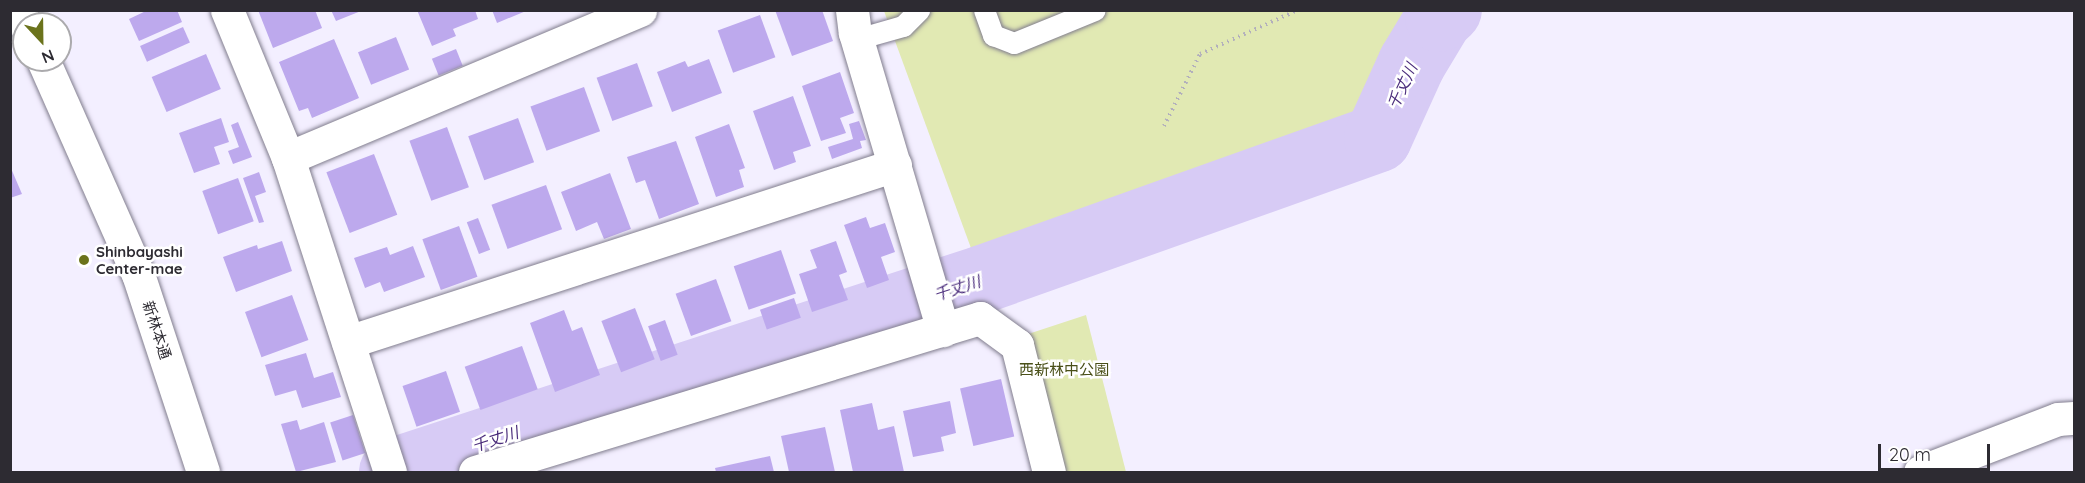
<!DOCTYPE html>
<meta charset="utf-8">
<style>
body{margin:0}
#map{position:relative;width:2085px;height:483px;overflow:hidden;background:#f3efff;font-family:Quicksand,"Noto Sans JP",sans-serif}
div>[style]{position:absolute}
[style*='--x']{left:calc(var(--x)*1px);top:calc(var(--y)*1px);width:calc(var(--w)*1px);rotate:calc(var(--a)*1deg)}
.green>*{inset:0;background:#e1e9b3}
.river>*{height:68px;margin:-34px;padding:0 34px;transform-origin:34px;border-radius:34px;background:#d7cbf5}
.building>*{inset:0;background:#bda9ed;transform-origin:0 0}
.path>*{height:4px;margin-top:-2px;transform-origin:0;background:repeating-linear-gradient(90deg,#b2afbc 0 1.5px,transparent 0 6px)}
.roads{filter:drop-shadow(0 0 2px #817d8e) drop-shadow(0 0 2px #817d8e)}
.lane>*{height:21px;margin:-10.5px;padding:0 10.5px;transform-origin:10.5px;border-radius:10.5px;background:#fff}
.street>*{height:33px;margin:-16.5px;padding:0 16.5px;transform-origin:16.5px;border-radius:16.5px;background:#fff}
.secondary>*{height:33px;margin:-16.5px;padding:0 16.5px;transform-origin:16.5px;border-radius:16.5px;background:#fff}
.dots>*{width:16px;height:16px;translate:-50% -50%;box-sizing:border-box;border:3px solid #fff;border-radius:50%}
span{translate:-50% -50%;white-space:nowrap;text-align:center;line-height:1.15;-webkit-text-stroke:5px #fff;paint-order:stroke}
.poi-label{font-size:15px;color:#2d2b32;font-weight:700}
.left{translate:0 -50%;text-align:left}
.street-label{font-size:15px;color:#2d2b32}
.park-label{font-size:15px;color:#4a5019}
.water-label{font-size:16px;color:#4b2d7c;font-style:italic}
.frame{position:absolute;inset:0;border:12px solid #2d2b32;pointer-events:none}
.north{position:absolute;left:12px;top:12px;width:60px;height:60px;box-sizing:border-box;background:#fff;border:2px solid #abaaad;border-radius:50%;rotate:158deg;font-size:16px;font-weight:700;line-height:24px;text-align:center;color:#2d2b32}
.north::after{content:'';display:block;margin:auto;width:21px;height:27px;background:#6b731c;clip-path:polygon(50% 0,100% 100%,50% 72%,0 100%)}
.scale{position:absolute;left:1878px;top:444px;width:112px;height:27px;box-sizing:border-box;border:3px solid #2d2b32;border-top:0;padding-left:8px;font-size:18px;line-height:21px;white-space:nowrap;color:#2d2b32;-webkit-text-stroke:4px #fff;paint-order:stroke}
</style>
<div id="map">
<div class="green">
<i style="clip-path:polygon(884px 11px,1415px 11px,1359px 124px,975px 259px)"></i>
<i style="clip-path:polygon(1086px 315px,1126px 472px,1055px 472px,1019px 337px)"></i>
</div>
<div class="river">
<i style="--x:393;--y:472;--w:621;--a:-18.11"></i>
<i style="--x:983;--y:279;--w:419;--a:-19.6"></i>
<i style="--x:1378;--y:138;--w:82;--a:-65.6"></i>
<i style="--x:1412;--y:63;--w:52;--a:-59"></i>
<i style="--x:1439;--y:18;--w:12;--a:-42"></i>
</div>
<div class="building">
<i style="clip-path:polygon(148px 10px,177px 10px,182px 22px,139px 41px,129px 19px)"></i>
<i style="clip-path:polygon(258px 10px,315px 10px,322px 28px,273px 48px)"></i>
<i style="clip-path:polygon(331px 10px,361px 10px,361px 11px,336px 21px)"></i>
<i style="clip-path:polygon(417px 10px,475px 10px,478px 19px,453px 29px,456px 36px,432px 46px)"></i>
<i style="clip-path:polygon(492px 10px,526px 10px,526px 11px,497px 23px)"></i>
<i style="clip-path:polygon(775px 10px,822px 10px,833px 41px,792px 56px)"></i>
<i style="left:760px;top:15px;width:45px;height:45px;rotate:70deg"></i>
<i style="left:183px;top:27px;width:17px;height:47px;rotate:66deg"></i>
<i style="left:396px;top:37px;width:35px;height:41px;rotate:68deg"></i>
<i style="clip-path:polygon(334px 39px,359px 98px,312px 118px,308px 108px,299px 111px,279px 62px)"></i>
<i style="left:456px;top:49px;width:18px;height:26px;rotate:68deg"></i>
<i style="left:206px;top:54px;width:38px;height:59px;rotate:67deg"></i>
<i style="clip-path:polygon(709px 59px,722px 93px,672px 112px,657px 72px,685px 61px,688px 67px)"></i>
<i style="left:637px;top:63px;width:46px;height:43px;rotate:70deg"></i>
<i style="clip-path:polygon(840px 72px,854px 113px,840px 118px,846px 133px,821px 141px,802px 86px)"></i>
<i style="left:584px;top:87px;width:47px;height:57px;rotate:70deg"></i>
<i style="clip-path:polygon(793px 96px,811px 146px,793px 152px,796px 162px,774px 170px,753px 111px)"></i>
<i style="clip-path:polygon(221px 118px,229px 142px,214px 147px,220px 164px,194px 173px,179px 133px)"></i>
<i style="left:518px;top:118px;width:47px;height:53px;rotate:70deg"></i>
<i style="clip-path:polygon(859px 121px,866px 140px,860px 141px,862px 148px,832px 159px,828px 147px,853px 139px,849px 124px)"></i>
<i style="clip-path:polygon(238px 122px,252px 157px,233px 164px,228px 151px,239px 147px,231px 125px)"></i>
<i style="clip-path:polygon(729px 124px,745px 168px,739px 170px,744px 187px,716px 197px,695px 137px)"></i>
<i style="left:447px;top:127px;width:64px;height:40px;rotate:70deg"></i>
<i style="clip-path:polygon(676px 141px,699px 204px,659px 219px,645px 180px,636px 183px,627px 157px)"></i>
<i style="left:374px;top:154px;width:65px;height:51px;rotate:69deg"></i>
<i style="clip-path:polygon(10px 166px,22px 194px,10px 198px)"></i>
<i style="clip-path:polygon(259px 172px,266px 192px,255px 196px,264px 222px,259px 223px,243px 178px)"></i>
<i style="clip-path:polygon(610px 173px,631px 229px,604px 239px,597px 222px,576px 231px,561px 192px)"></i>
<i style="left:238px;top:178px;width:46px;height:38px;rotate:70deg"></i>
<i style="left:546px;top:185px;width:47px;height:58px;rotate:70deg"></i>
<i style="clip-path:polygon(866px 217px,870px 228px,885px 223px,895px 252px,881px 257px,889px 280px,867px 288px,844px 225px)"></i>
<i style="left:478px;top:218px;width:34px;height:12px;rotate:69deg"></i>
<i style="left:459px;top:226px;width:54px;height:39px;rotate:70deg"></i>
<i style="clip-path:polygon(282px 241px,292px 271px,236px 292px,223px 257px,257px 245px,258px 249px)"></i>
<i style="clip-path:polygon(836px 241px,847px 272px,839px 275px,848px 300px,812px 312px,799px 274px,817px 268px,810px 250px)"></i>
<i style="clip-path:polygon(413px 246px,425px 277px,384px 292px,380px 282px,365px 288px,354px 258px,387px 247px,390px 255px)"></i>
<i style="left:781px;top:250px;width:46px;height:50px;rotate:71deg"></i>
<i style="left:716px;top:279px;width:45px;height:43px;rotate:70deg"></i>
<i style="left:292px;top:295px;width:48px;height:50px;rotate:70deg"></i>
<i style="left:794px;top:298px;width:21px;height:36px;rotate:71deg"></i>
<i style="left:635px;top:308px;width:55px;height:36px;rotate:69deg"></i>
<i style="clip-path:polygon(564px 310px,572px 331px,582px 327px,600px 375px,555px 392px,530px 323px)"></i>
<i style="left:665px;top:320px;width:37px;height:18px;rotate:70deg"></i>
<i style="left:522px;top:346px;width:46px;height:61px;rotate:70deg"></i>
<i style="clip-path:polygon(306px 353px,314px 378px,333px 372px,341px 397px,302px 408px,296px 390px,275px 396px,265px 365px)"></i>
<i style="left:446px;top:371px;width:43px;height:46px;rotate:71deg"></i>
<i style="left:1001px;top:379px;width:59px;height:42px;rotate:77deg"></i>
<i style="clip-path:polygon(950px 401px,956px 433px,941px 437px,944px 451px,913px 457px,903px 411px)"></i>
<i style="clip-path:polygon(872px 403px,878px 430px,894px 426px,904px 472px,853px 472px,840px 410px)"></i>
<i style="left:353px;top:415px;width:40px;height:24px;rotate:72deg"></i>
<i style="clip-path:polygon(297px 420px,300px 430px,324px 422px,336px 462px,296px 472px,281px 424px)"></i>
<i style="clip-path:polygon(825px 427px,835px 472px,789px 472px,781px 436px)"></i>
<i style="clip-path:polygon(770px 456px,774px 472px,716px 472px,715px 468px)"></i>
</div>
<div class="path">
<i style="--x:1164;--y:126;--w:80;--a:-63.4"></i>
<i style="--x:1200;--y:54;--w:107;--a:-24.2"></i>
</div>
<div class="roads">
<div class="lane">
<i style="--x:984;--y:10;--w:27;--a:70"></i>
<i style="--x:993;--y:35;--w:22;--a:21"></i>
<i style="--x:1014;--y:43;--w:87;--a:-22.2"></i>
<i style="--x:857;--y:39;--w:48;--a:-15.8"></i>
<i style="--x:903;--y:26;--w:23;--a:-45"></i>
</div>
<div class="street">
<i style="--x:227;--y:10;--w:160;--a:67.6"></i>
<i style="--x:288;--y:158;--w:330;--a:72"></i>
<i style="--x:852;--y:10;--w:23;--a:83"></i>
<i style="--x:855;--y:33;--w:310;--a:73.5"></i>
<i style="--x:288;--y:158;--w:382;--a:-22.8"></i>
<i style="--x:348;--y:342;--w:575;--a:-17.93"></i>
<i style="--x:475;--y:472;--w:528;--a:-16.96"></i>
<i style="--x:980;--y:318;--w:46;--a:36.1"></i>
<i style="--x:1017;--y:345;--w:131;--a:75.9"></i>
<i style="--x:1920;--y:472;--w:148;--a:-21"></i>
<i style="--x:2058;--y:419;--w:16;--a:-4"></i>
</div>
<div class="secondary">
<i style="--x:18;--y:10;--w:16;--a:63"></i>
<i style="--x:43;--y:60;--w:234;--a:66.1"></i>
<i style="--x:138;--y:274;--w:208;--a:71.8"></i>
</div>
</div>
<div class="dots">
<i style="left:84px;top:260px;background:#6b731c"></i>
</div>
<div class="poi-label">
<span class="left" style="left:96px;top:260px">Shinbayashi<br>Center-mae</span>
</div>
<div class="street-label">
<span style="left:157px;top:330px;rotate:72deg">新林本通</span>
</div>
<div class="park-label">
<span style="left:1064px;top:370px">西新林中公園</span>
</div>
<div class="water-label">
<span style="left:1402px;top:86px;rotate:-65deg">千丈川</span>
<span style="left:957px;top:288px;rotate:-18deg">千丈川</span>
<span style="left:495px;top:439px;rotate:-18deg">千丈川</span>
</div>
<div class="frame"></div>
<div class="north">N</div>
<div class="scale">20 m</div>
</div>
